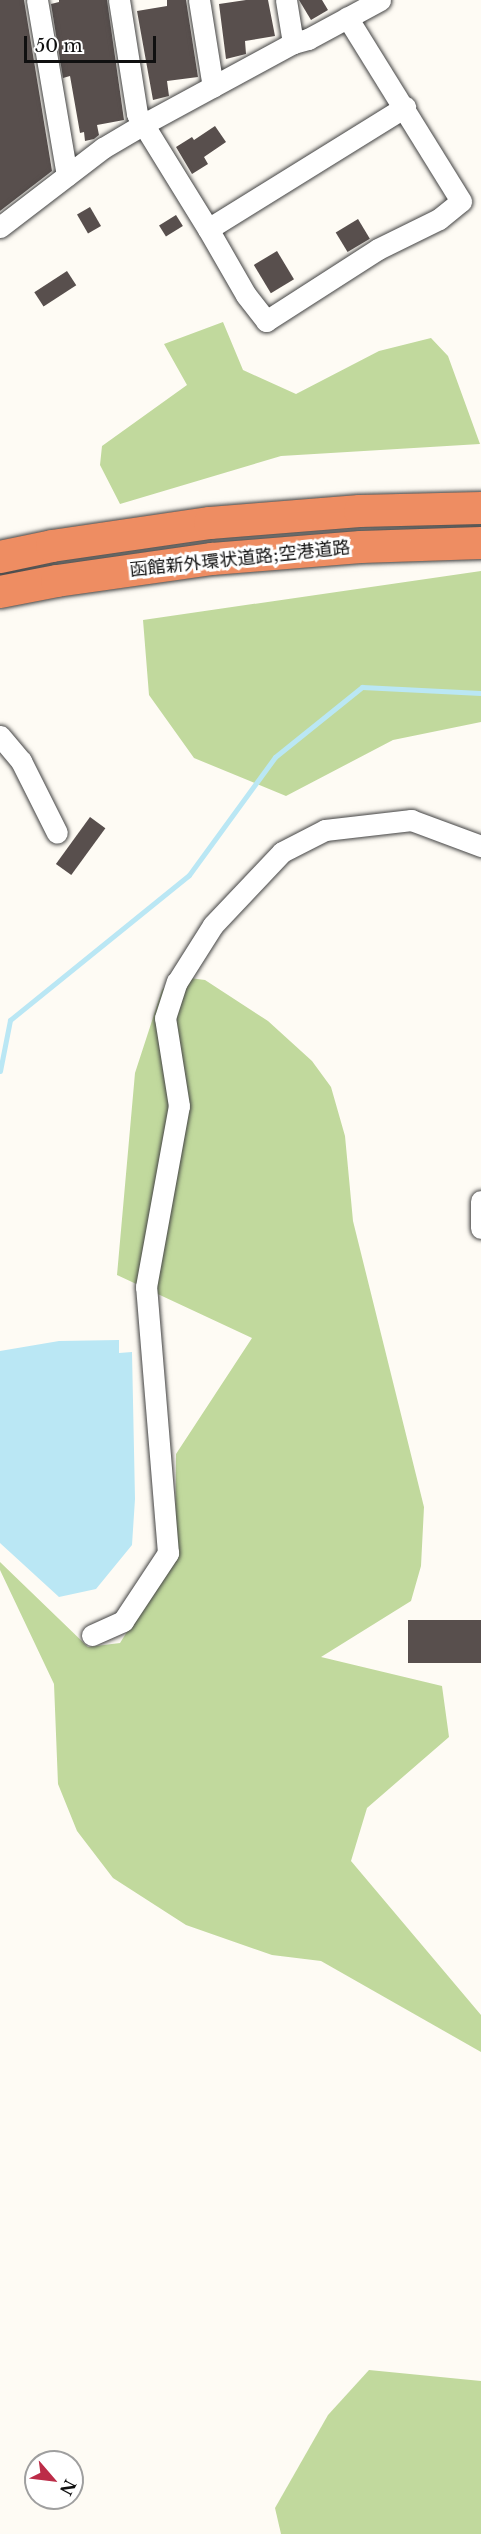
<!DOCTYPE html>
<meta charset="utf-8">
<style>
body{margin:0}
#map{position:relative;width:481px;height:2534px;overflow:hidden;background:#fefbf4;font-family:"Libre Baskerville","Noto Sans JP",serif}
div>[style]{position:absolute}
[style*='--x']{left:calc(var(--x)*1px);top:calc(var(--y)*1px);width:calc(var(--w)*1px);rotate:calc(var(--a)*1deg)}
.forest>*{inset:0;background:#c1d99d}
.water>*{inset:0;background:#bae7f4}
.stream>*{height:5px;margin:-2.5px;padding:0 2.5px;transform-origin:2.5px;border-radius:2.5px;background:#bae7f4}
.building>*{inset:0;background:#584f4d;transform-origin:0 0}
.roads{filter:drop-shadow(0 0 2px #434343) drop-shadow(0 0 2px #434343)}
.minor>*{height:21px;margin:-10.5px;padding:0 10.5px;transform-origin:10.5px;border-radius:10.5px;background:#fff}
.highway>*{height:32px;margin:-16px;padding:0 16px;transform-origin:16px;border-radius:16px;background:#ee8d62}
span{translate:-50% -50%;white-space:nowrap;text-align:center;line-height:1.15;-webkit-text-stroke:6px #fff;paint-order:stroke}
.street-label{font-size:18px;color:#101010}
.north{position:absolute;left:24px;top:2450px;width:60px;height:60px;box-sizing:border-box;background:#fff;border:2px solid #9f9f9f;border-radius:50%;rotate:118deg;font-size:16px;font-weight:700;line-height:24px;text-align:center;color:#101010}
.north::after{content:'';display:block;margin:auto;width:21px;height:27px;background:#bc2c48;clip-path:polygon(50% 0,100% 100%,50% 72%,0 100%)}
.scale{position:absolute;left:24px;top:36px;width:132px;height:27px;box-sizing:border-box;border:3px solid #101010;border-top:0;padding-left:8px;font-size:18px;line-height:21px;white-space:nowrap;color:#101010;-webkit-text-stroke:4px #fff;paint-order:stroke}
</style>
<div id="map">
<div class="forest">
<i style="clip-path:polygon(223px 322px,243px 370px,296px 394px,379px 351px,431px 338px,448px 356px,480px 444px,281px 456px,120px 504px,100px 465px,102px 446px,187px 385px,164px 344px)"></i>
<i style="clip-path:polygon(481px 571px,481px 722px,393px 740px,286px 796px,194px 758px,149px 695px,143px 620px)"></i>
<i style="clip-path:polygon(174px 976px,205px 980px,268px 1021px,312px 1061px,331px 1087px,345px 1136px,353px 1221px,424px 1507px,421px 1566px,411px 1601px,321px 1657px,442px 1686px,449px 1737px,367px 1808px,351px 1861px,481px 2015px,481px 2052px,321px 1961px,272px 1955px,186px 1925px,113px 1878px,77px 1831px,58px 1784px,54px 1684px,0 1570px,0 1562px,88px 1647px,120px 1643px,175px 1555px,176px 1454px,252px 1338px,117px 1275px,135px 1073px,162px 990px)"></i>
<i style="clip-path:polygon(369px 2370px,481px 2381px,481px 2534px,281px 2534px,275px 2508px,328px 2415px)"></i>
</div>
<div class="water">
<i style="clip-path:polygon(119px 1340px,119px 1353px,132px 1352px,135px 1499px,132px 1545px,96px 1589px,59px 1597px,0 1543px,0 1351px,59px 1341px)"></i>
</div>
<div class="stream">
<i style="--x:0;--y:1071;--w:52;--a:-78.9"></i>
<i style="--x:10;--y:1020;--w:230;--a:-39"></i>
<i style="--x:189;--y:875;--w:146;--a:-53.9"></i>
<i style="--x:275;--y:757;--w:112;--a:-38.8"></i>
<i style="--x:362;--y:687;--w:119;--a:2.9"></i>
</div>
<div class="building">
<i style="clip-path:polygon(0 0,24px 0,52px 171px,0 211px)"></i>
<i style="clip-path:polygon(59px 0,107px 0,124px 120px,97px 125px,99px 135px,94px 139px,85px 141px,84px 132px,80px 133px,70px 76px,63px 78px,51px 4px,59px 2px)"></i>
<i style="clip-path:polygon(167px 0,186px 0,198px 77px,167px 81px,169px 96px,153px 100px,137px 11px,167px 6px)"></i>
<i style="clip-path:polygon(246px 0,268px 0,275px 36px,245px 41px,246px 54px,226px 59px,219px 4px)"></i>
<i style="clip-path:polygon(299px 0,322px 0,328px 10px,311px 20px)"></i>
<i style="clip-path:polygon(215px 126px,226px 142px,204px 157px,208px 164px,192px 174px,176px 147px,192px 137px,194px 140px)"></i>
<i style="left:90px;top:207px;width:22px;height:15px;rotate:60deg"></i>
<i style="left:176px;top:215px;width:13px;height:20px;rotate:58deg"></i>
<i style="left:358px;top:219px;width:23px;height:26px;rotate:59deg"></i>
<i style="left:277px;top:251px;width:33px;height:27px;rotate:59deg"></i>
<i style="left:67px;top:271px;width:17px;height:39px;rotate:57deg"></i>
<i style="left:90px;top:817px;width:19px;height:58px;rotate:36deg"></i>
<i style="left:481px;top:1620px;width:43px;height:73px;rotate:90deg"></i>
</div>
<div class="roads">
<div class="minor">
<i style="--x:37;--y:0;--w:178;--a:80.3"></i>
<i style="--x:119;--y:0;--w:115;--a:81"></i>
<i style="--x:137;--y:114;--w:135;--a:58.3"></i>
<i style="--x:208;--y:229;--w:232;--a:-31.8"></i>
<i style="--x:199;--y:0;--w:88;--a:80.9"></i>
<i style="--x:286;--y:0;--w:44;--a:80.8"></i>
<i style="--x:0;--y:227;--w:130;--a:-37.5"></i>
<i style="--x:103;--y:148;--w:45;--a:-30.5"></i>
<i style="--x:142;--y:125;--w:172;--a:-28.5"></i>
<i style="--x:293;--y:43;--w:16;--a:-15"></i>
<i style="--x:308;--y:39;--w:82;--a:-28.4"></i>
<i style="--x:208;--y:229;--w:76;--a:60.1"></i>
<i style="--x:246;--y:295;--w:33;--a:52"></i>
<i style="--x:266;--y:321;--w:133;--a:-32.7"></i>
<i style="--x:378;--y:249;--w:68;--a:-26.2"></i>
<i style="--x:439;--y:219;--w:28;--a:-39"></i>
<i style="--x:461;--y:201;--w:216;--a:-121.8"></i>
<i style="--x:0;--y:736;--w:33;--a:50"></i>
<i style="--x:21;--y:761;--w:80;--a:63.4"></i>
<i style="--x:481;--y:1201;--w:27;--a:90"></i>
<i style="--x:92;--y:1635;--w:34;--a:-24"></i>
<i style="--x:123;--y:1621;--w:82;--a:-56.5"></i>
<i style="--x:168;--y:1553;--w:267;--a:-94.7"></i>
<i style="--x:146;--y:1287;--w:184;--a:-79.7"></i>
<i style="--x:179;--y:1106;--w:89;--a:-99"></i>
<i style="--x:165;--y:1018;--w:38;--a:-72"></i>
<i style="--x:177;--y:982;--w:67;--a:-57.7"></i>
<i style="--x:213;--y:925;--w:100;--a:-46.6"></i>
<i style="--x:282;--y:852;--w:48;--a:-27.1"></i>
<i style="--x:325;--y:830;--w:87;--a:-6.6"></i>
<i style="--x:411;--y:820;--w:75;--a:20.4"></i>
</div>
<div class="highway">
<i style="--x:0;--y:557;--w:53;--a:-11.9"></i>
<i style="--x:52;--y:546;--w:160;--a:-8.3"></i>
<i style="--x:210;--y:523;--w:150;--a:-4.6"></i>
<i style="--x:360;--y:511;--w:121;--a:-1.4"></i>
<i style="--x:0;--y:592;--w:58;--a:-10.9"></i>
<i style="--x:57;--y:581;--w:157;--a:-8.1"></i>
<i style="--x:212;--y:559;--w:149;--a:-4.6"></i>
<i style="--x:361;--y:547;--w:120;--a:-1.9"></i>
</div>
</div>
<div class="street-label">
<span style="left:240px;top:559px;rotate:-6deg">函館新外環状道路;空港道路</span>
</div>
<div class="north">N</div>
<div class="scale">50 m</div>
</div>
